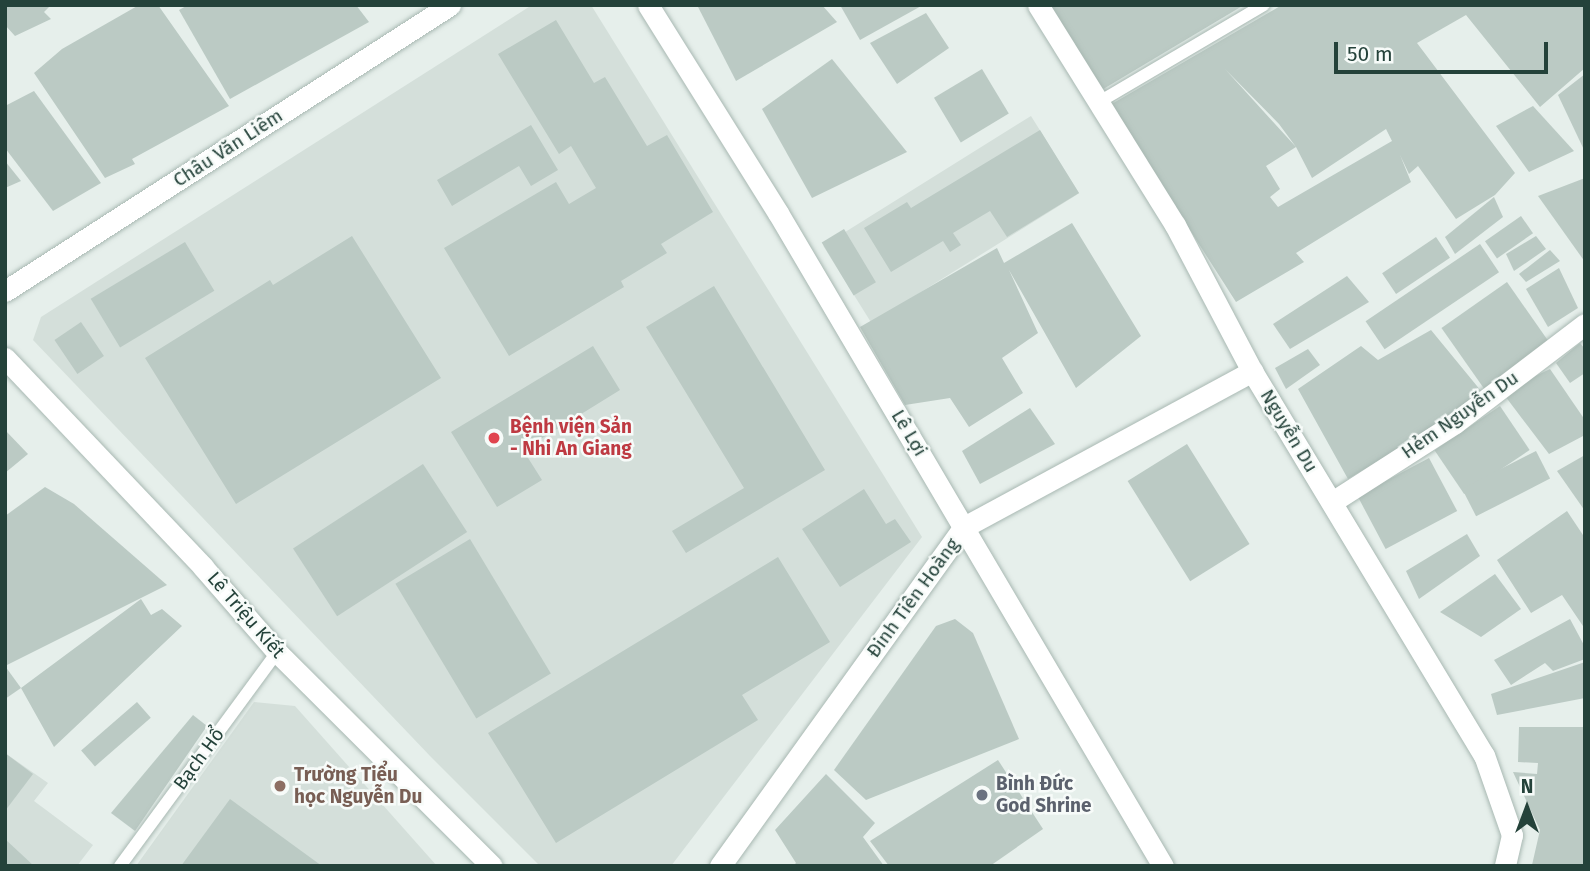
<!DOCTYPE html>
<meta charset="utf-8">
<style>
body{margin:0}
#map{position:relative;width:1590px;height:871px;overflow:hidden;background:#e6efeb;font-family:"Fira Sans",sans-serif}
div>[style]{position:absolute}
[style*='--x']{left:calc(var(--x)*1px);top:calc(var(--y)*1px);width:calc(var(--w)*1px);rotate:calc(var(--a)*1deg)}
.built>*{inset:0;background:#d4dfda;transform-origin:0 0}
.building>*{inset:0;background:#bbcac4;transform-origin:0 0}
.roads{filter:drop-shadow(0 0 2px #a8b8b2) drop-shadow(0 0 2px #a8b8b2)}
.lane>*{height:12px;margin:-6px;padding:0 6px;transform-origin:6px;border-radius:6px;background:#fff}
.street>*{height:21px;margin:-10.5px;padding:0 10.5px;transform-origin:10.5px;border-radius:10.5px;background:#fff}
.secondary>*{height:21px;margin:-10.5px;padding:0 10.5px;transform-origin:10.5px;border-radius:10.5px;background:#fff}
.dots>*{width:19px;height:19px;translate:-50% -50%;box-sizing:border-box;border:4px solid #f7fbf9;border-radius:50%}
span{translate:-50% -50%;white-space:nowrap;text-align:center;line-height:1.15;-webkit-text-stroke:5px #f7fbf9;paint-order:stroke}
.street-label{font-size:19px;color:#24423a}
.health-label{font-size:19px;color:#be3a42;font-weight:700}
.left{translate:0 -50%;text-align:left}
.education-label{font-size:19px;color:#785e54;font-weight:700}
.worship-label{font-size:19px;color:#5b616d;font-weight:700}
.frame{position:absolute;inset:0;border:7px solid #24423a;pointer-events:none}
.north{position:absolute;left:1492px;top:773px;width:70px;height:70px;-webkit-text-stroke:5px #f7fbf9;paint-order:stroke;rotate:0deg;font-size:19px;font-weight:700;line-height:28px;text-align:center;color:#24423a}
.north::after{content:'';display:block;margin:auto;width:24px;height:32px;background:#24423a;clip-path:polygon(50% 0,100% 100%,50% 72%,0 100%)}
.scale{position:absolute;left:1334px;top:42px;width:214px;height:32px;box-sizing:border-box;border:4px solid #24423a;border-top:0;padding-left:9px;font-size:21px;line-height:24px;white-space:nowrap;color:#24423a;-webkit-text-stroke:5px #f7fbf9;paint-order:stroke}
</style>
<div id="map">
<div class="built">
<i style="clip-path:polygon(532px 5px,591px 5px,922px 537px,671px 866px,540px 866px,431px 757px,33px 340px,41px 317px)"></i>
<i style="left:1031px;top:116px;width:91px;height:245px;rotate:58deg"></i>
<i style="clip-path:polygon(254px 702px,295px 706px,437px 866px,136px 866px)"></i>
<i style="clip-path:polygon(5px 753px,48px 783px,34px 801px,93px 845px,77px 866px,5px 866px)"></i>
</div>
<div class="building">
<i style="clip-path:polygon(5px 5px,51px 5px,44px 12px,51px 19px,15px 36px,5px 25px)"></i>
<i style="clip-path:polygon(139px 5px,158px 5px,229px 106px,132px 159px,135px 164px,105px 178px,34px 73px,62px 49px)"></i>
<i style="clip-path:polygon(188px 5px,356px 5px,369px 22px,230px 99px,179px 10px)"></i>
<i style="clip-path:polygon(697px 5px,822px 5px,837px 22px,736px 81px)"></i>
<i style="clip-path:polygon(840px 5px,923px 5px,860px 40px)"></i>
<i style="clip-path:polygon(1045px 5px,1244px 5px,1100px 91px)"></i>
<i style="clip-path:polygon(evenodd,1282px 5px,1585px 5px,1585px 68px,1540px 107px,1466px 15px,1417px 43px,1515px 173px,1495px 195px,1456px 219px,1418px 166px,1409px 174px,1400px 155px,1411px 182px,1296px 253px,1304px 262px,1236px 302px,1110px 105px,1282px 5px,1225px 69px,1279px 124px,1296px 147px,1225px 69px,1282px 5px,1386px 129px,1392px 141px,1278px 207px,1270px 197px,1280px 189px,1266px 166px,1296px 147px,1312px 178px,1386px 129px)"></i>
<i style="clip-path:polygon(926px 13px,949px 48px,897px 84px,870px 43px)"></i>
<i style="clip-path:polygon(556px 20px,594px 83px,605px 77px,647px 146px,667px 135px,713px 212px,661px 244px,667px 253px,621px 281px,624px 287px,509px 356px,444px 248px,556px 182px,569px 204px,596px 188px,571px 146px,559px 154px,498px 54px)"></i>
<i style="clip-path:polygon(832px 59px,907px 152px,812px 198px,762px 109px)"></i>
<i style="left:982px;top:69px;width:52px;height:56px;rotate:59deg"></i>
<i style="clip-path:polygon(1585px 74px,1585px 152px,1558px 95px)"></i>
<i style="clip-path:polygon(34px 91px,101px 183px,53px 211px,5px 148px,5px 106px)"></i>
<i style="clip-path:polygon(1533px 106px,1574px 151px,1529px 172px,1496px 126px)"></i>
<i style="clip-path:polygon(531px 125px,558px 170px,531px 186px,519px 166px,452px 206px,437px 180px)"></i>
<i style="clip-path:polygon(1040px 130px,1079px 193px,1007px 237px,990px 211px,953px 233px,961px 245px,950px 252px,943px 241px,891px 272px,864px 228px,907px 202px,911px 208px)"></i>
<i style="clip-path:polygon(5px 161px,21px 181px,5px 188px)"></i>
<i style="clip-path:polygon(1585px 178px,1585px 262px,1538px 196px)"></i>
<i style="clip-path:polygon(1494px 197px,1503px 217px,1455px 254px,1445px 237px)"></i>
<i style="left:1521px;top:216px;width:21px;height:44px;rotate:55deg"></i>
<i style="clip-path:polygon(1072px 223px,1141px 336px,1076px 388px,1009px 270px,1038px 333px,1002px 358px,1023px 393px,969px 427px,950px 398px,905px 405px,860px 327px,997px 248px,1004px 263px)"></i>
<i style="left:844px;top:229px;width:62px;height:26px;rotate:59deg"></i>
<i style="clip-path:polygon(352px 236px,441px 378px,236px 504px,145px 358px,270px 280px,273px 285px)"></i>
<i style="clip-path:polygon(1536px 236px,1546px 249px,1514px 271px,1506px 254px)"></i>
<i style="left:1436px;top:237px;width:25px;height:65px;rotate:56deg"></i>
<i style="left:185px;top:242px;width:57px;height:110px;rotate:59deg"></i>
<i style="left:1480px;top:244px;width:34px;height:138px;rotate:56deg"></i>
<i style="clip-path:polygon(1550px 250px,1560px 261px,1526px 282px,1519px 274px)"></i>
<i style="clip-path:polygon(1559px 268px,1578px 308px,1548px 327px,1526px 289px)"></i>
<i style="clip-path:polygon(1347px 276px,1369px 302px,1290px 349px,1273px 324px)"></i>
<i style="left:1507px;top:282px;width:75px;height:80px;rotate:55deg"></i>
<i style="clip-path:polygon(714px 286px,825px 470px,686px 553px,672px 531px,744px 488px,646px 327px)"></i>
<i style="left:81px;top:322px;width:41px;height:32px;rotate:56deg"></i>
<i style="clip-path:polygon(1431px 330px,1486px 397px,1348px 479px,1298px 389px,1361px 346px,1378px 360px)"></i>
<i style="clip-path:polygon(1580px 343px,1585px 349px,1585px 373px,1570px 383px,1556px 363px)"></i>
<i style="clip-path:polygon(593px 346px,620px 390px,523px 450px,542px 480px,497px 507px,451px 432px)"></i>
<i style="clip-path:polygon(1308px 349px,1320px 365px,1286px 389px,1275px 368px)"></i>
<i style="clip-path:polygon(1550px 369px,1585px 420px,1585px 435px,1549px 454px,1502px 392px)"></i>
<i style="left:1500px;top:406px;width:53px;height:79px;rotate:56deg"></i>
<i style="clip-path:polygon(1030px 408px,1055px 444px,980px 484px,962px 451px)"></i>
<i style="clip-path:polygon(5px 430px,28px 454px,5px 473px)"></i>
<i style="left:1187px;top:444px;width:118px;height:70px;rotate:58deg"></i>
<i style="left:1536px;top:451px;width:31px;height:83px;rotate:63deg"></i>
<i style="clip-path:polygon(1585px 455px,1585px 511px,1557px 471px)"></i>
<i style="left:1429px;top:458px;width:60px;height:81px;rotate:62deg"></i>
<i style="left:423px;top:464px;width:81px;height:155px;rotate:57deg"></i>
<i style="clip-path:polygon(45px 487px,74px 504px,167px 585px,5px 666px,5px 516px)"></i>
<i style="clip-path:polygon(864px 489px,886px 524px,895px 519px,911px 542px,840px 587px,802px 529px)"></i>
<i style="clip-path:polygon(1567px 511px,1585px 538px,1585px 629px,1562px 595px,1531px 613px,1497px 560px)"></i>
<i style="clip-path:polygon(1467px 534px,1480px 556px,1419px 599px,1406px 571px)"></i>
<i style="left:470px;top:539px;width:157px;height:87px;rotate:59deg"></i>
<i style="clip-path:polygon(778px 557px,830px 642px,742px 695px,758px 720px,556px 843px,488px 733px)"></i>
<i style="clip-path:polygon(1495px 574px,1521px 609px,1481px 637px,1440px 612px)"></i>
<i style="clip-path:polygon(141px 599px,151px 615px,162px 609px,182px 626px,54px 747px,21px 688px)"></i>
<i style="clip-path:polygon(955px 619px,973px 633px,1019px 739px,866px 800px,834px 770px,936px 626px)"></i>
<i style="clip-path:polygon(1570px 619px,1585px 647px,1585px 659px,1553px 671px,1545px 663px,1511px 685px,1494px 660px)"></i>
<i style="clip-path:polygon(1585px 662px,1585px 698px,1497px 715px,1491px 694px)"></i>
<i style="clip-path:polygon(5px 666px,21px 688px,5px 699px)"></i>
<i style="left:137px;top:702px;width:21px;height:74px;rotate:49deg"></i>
<i style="clip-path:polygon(193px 715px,207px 726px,135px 831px,111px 813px)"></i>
<i style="clip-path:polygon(1519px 727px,1585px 727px,1585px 866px,1532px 865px,1540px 830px,1513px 772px,1537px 774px,1538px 763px,1518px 762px)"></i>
<i style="clip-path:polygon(5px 753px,33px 774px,5px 811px)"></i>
<i style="clip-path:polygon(998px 760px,1043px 829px,990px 866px,889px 866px,870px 841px)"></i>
<i style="clip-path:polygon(826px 774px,875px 823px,863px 837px,884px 866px,793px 866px,796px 863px,775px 830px)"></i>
<i style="clip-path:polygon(230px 799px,322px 866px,181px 866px)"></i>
<i style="clip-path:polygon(5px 839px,34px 866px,5px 866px)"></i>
</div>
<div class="roads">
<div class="lane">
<i style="--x:1099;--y:102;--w:191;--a:-30.5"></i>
<i style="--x:120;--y:866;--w:265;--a:-53.7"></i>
</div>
<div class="street">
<i style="--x:648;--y:5;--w:245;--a:58"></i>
<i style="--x:778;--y:213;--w:758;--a:59.48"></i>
<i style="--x:1038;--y:5;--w:259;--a:58.1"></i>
<i style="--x:1175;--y:225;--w:165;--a:62.2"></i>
<i style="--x:1252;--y:371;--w:449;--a:58.9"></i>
<i style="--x:1484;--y:755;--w:85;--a:70.7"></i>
<i style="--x:1512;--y:835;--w:32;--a:103"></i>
<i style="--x:5;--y:291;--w:529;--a:-32.73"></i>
<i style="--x:1332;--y:502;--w:146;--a:-32.7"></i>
<i style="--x:1455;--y:423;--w:163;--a:-37.3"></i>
<i style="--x:720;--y:866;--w:418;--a:-54.3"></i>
<i style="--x:964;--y:527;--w:328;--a:-28.4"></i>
</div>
<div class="secondary">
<i style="--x:5;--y:358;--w:288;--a:46.5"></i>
<i style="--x:203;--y:567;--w:113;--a:49"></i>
<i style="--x:277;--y:652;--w:303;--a:44.9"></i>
</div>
</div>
<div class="dots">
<i style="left:494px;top:438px;background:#e0444e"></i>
<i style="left:280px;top:786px;background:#8d6e63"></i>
<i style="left:982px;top:795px;background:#6b7280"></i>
</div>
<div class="street-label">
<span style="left:228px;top:148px;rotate:-33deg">Châu Văn Liêm</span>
<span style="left:1460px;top:415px;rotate:-35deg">Hẻm Nguyễn Du</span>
<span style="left:1289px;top:431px;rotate:59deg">Nguyễn Du</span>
<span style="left:909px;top:433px;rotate:59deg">Lê Lợi</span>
<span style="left:913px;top:598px;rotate:-54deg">Đinh Tiên Hoàng</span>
<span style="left:246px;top:615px;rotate:49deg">Lê Triệu Kiết</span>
<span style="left:199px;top:759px;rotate:-54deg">Bạch Hổ</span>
</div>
<div class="health-label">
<span class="left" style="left:510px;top:438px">Bệnh viện Sản<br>- Nhi An Giang</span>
</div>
<div class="education-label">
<span class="left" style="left:294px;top:786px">Trường Tiểu<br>học Nguyễn Du</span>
</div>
<div class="worship-label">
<span class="left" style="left:996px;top:795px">Bình Đức<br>God Shrine</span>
</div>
<div class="frame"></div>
<div class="north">N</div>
<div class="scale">50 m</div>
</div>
